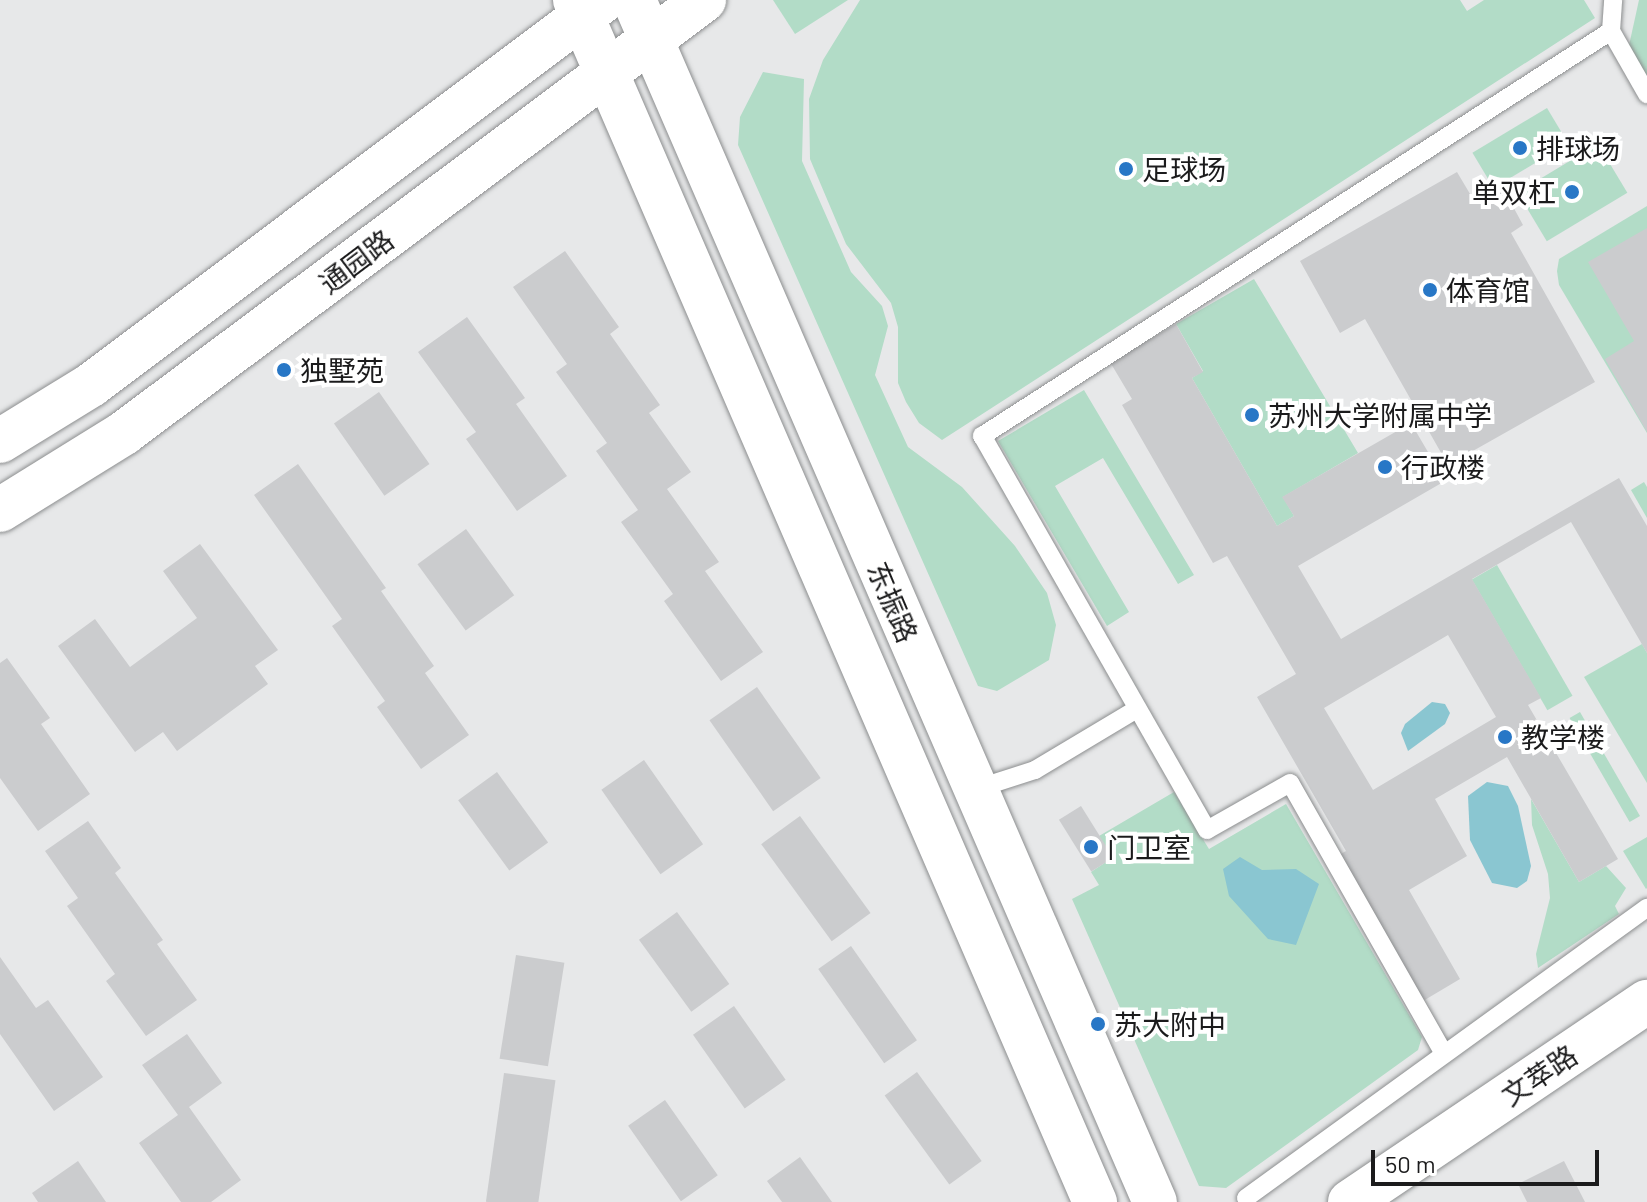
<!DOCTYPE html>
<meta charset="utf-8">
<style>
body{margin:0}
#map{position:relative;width:1647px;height:1202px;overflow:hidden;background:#e7e8e9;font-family:Barlow,"Noto Sans SC",sans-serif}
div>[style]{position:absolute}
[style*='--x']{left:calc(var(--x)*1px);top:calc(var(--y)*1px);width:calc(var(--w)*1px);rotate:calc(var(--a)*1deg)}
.green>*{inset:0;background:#b2dcc7;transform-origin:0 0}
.water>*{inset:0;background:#8ac6d1}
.building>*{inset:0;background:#cbccce;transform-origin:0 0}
.roads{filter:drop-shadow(0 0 2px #8c8e8f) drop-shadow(0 0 2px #8c8e8f)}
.lane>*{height:18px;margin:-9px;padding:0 9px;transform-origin:9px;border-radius:9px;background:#fff}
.secondary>*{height:44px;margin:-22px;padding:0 22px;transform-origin:22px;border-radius:22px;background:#fff}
.primary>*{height:44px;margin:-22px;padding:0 22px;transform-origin:22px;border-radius:22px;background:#fff}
.dots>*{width:22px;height:22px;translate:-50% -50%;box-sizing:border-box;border:4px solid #fff;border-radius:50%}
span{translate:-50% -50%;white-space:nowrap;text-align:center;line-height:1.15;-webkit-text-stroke:8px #fff;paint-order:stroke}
.poi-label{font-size:28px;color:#1b1b1c}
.left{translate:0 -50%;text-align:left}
.right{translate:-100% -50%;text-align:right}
.street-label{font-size:28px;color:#1b1b1c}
.scale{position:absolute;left:1371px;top:1150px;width:228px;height:36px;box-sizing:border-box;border:4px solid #1b1b1c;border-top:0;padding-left:10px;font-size:24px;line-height:28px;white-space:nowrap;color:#1b1b1c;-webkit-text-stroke:6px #fff;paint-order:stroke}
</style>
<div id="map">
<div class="green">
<i style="clip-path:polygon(773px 0,848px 0,795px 34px)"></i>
<i style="clip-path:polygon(860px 0,1460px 0,1467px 11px,1484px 0,1584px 0,1595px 18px,942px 440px,919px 423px,906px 402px,898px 383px,898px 327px,891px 303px,846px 244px,810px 159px,809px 99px,823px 60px)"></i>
<i style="clip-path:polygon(1639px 0,1647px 0,1647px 83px,1628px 50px)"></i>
<i style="clip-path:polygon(763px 72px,804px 79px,802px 161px,851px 272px,882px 306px,888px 326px,875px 375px,908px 447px,962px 487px,1015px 546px,1047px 593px,1056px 625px,1049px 660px,997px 691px,978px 686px,738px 145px,740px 117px)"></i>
<i style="left:1547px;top:108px;width:41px;height:87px;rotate:59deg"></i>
<i style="left:1598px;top:144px;width:57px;height:94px;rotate:59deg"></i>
<i style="clip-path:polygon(1647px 206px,1647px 433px,1559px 285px,1557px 271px,1559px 259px)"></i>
<i style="clip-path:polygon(1254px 279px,1358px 453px,1283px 497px,1294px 516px,1277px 526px,1192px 378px,1203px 371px,1176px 324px)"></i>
<i style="clip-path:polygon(1084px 390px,1194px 575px,1178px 584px,1103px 458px,1055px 486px,1129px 612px,1107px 626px,998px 441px)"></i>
<i style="clip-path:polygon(1644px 482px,1647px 487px,1647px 518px,1631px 490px)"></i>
<i style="left:1497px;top:565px;width:151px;height:29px;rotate:60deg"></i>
<i style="clip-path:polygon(1642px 644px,1647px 653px,1647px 783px,1584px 677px)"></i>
<i style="left:1580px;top:712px;width:120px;height:12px;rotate:60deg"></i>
<i style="clip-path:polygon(1174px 792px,1209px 849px,1286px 804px,1422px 1037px,1418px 1050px,1226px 1188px,1199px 1186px,1072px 899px,1099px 885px,1091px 872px,1112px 858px,1099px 836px)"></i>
<i style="clip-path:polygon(1531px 799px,1579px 882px,1606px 866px,1626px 888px,1615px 906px,1619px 914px,1538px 968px,1536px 954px,1550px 898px,1548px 874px,1532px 825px)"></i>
<i style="clip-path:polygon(1647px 837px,1647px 888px,1646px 889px,1623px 851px)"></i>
</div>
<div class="water">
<i style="clip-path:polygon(1432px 702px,1445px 704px,1450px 713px,1445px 724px,1408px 751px,1401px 733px,1405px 724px)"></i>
<i style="clip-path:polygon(1487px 782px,1508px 786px,1518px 806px,1531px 866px,1527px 881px,1517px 888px,1492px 883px,1470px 840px,1468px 796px)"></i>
<i style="clip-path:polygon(1240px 857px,1262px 870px,1296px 869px,1319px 884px,1296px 945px,1268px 939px,1229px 896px,1223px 869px)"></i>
</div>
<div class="building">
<i style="clip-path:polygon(1457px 172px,1476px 204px,1503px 188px,1523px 225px,1511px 233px,1595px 382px,1448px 465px,1365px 319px,1340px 333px,1300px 261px)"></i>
<i style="clip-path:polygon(1647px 228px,1647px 432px,1605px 359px,1634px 341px,1588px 262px)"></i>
<i style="clip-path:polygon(565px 251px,619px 327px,610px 334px,660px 405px,649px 413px,691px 472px,667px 489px,719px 562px,705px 571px,763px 652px,721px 681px,664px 601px,673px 594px,621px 522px,638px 510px,596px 451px,607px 443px,556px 372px,567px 364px,513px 287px)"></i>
<i style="clip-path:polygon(467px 317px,525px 398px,516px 404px,567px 476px,517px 511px,466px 439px,476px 432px,418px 352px)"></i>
<i style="clip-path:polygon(evenodd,1176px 324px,1203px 372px,1192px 378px,1277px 526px,1294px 516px,1282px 497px,1411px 423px,1445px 481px,1298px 566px,1341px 639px,1619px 478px,1647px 526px,1647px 653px,1571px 522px,1472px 579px,1541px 698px,1528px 705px,1618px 859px,1579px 882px,1507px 757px,1435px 799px,1467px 856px,1409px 890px,1460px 979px,1423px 1001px,1339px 855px,1346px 851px,1257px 697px,1296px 674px,1227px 556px,1213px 563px,1122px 405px,1132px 399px,1110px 362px,1176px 324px,1448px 635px,1496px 717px,1373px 790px,1324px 708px,1448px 635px)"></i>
<i style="left:379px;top:392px;width:88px;height:55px;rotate:55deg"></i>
<i style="clip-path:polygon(298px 464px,386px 588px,381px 591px,434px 666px,425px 673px,469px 735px,421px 769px,377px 707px,385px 701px,332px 626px,342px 619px,254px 495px)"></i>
<i style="left:466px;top:529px;width:82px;height:60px;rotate:54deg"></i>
<i style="clip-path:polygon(200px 544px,278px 650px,255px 666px,268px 684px,177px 751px,163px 732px,135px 752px,58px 646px,95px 619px,130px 667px,197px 618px,163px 571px)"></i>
<i style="clip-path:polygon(7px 658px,50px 718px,41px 724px,90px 794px,38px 831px,0 778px,0 663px)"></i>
<i style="left:757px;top:687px;width:111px;height:58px;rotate:55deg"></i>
<i style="left:644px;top:760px;width:103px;height:52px;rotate:55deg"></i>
<i style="left:497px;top:772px;width:87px;height:48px;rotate:54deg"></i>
<i style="left:1081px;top:806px;width:61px;height:26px;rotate:58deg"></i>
<i style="left:800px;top:816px;width:120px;height:48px;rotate:54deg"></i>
<i style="clip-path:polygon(88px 821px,121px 868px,115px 873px,163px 940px,157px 944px,197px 1000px,146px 1036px,106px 981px,115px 974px,67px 906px,78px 898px,45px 851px)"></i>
<i style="left:677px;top:912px;width:89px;height:47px;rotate:54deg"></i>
<i style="left:851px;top:946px;width:115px;height:40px;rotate:55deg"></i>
<i style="left:516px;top:955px;width:49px;height:105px;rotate:9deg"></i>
<i style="clip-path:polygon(0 957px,36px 1008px,48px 1000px,103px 1077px,54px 1111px,0 1034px)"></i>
<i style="left:734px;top:1006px;width:90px;height:50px;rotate:55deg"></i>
<i style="clip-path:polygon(187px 1034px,222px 1083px,189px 1107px,241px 1180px,211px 1202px,181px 1202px,139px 1143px,178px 1115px,142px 1065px)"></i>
<i style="left:917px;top:1072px;width:110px;height:40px;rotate:54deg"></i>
<i style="left:504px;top:1073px;width:52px;height:130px;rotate:8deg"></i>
<i style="left:665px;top:1100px;width:92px;height:45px;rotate:55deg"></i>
<i style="clip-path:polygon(800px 1157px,832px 1202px,782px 1202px,767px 1181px)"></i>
<i style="clip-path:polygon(78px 1161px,106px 1202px,38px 1202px,32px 1193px)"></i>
<i style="clip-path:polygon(1564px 1161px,1585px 1202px,1527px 1202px,1518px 1184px)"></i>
</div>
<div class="roads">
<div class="lane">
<i style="--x:1611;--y:31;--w:31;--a:-86"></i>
<i style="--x:976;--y:789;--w:62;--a:-17.9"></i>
<i style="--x:1035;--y:770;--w:119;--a:-30.9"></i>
<i style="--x:1443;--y:1052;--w:309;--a:-119.6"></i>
<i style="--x:1290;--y:783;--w:95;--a:150.5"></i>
<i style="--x:1207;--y:830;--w:454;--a:-119.7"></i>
<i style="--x:982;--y:436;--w:748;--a:-32.78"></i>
<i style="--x:1611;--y:31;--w:73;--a:60.3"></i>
<i style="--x:1246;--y:1198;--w:495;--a:-35.9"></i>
</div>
<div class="secondary">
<i style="--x:575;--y:0;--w:1310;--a:66.61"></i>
<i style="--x:634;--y:0;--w:1310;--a:66.57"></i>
<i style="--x:1350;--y:1202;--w:358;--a:-34"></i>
</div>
<div class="primary">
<i style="--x:0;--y:441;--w:107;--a:-31.6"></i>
<i style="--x:91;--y:385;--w:641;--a:-36.89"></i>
<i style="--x:0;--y:510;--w:146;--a:-31.8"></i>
<i style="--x:124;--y:433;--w:724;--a:-36.74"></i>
</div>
</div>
<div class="dots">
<i style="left:1520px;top:148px;background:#2877c6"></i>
<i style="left:1126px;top:169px;background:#2877c6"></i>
<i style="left:1572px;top:192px;background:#2877c6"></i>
<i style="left:1430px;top:290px;background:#2877c6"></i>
<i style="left:284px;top:370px;background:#2877c6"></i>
<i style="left:1252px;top:415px;background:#2877c6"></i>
<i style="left:1385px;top:467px;background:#2877c6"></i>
<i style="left:1505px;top:737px;background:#2877c6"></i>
<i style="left:1091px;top:847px;background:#2877c6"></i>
<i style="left:1098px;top:1024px;background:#2877c6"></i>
</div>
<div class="poi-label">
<span class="left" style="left:1536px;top:148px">排球场</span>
<span class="left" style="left:1142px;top:169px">足球场</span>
<span class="right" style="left:1556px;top:192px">单双杠</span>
<span class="left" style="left:1446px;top:290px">体育馆</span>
<span class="left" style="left:300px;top:370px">独墅苑</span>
<span class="left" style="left:1268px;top:415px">苏州大学附属中学</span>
<span class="left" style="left:1401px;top:467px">行政楼</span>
<span class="left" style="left:1521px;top:737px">教学楼</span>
<span class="left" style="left:1107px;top:847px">门卫室</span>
<span class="left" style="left:1114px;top:1024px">苏大附中</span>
</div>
<div class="street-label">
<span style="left:356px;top:261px;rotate:-37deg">通园路</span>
<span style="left:893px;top:602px;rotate:67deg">东振路</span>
<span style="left:1539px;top:1075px;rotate:-34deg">文萃路</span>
</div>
<div class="scale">50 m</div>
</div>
